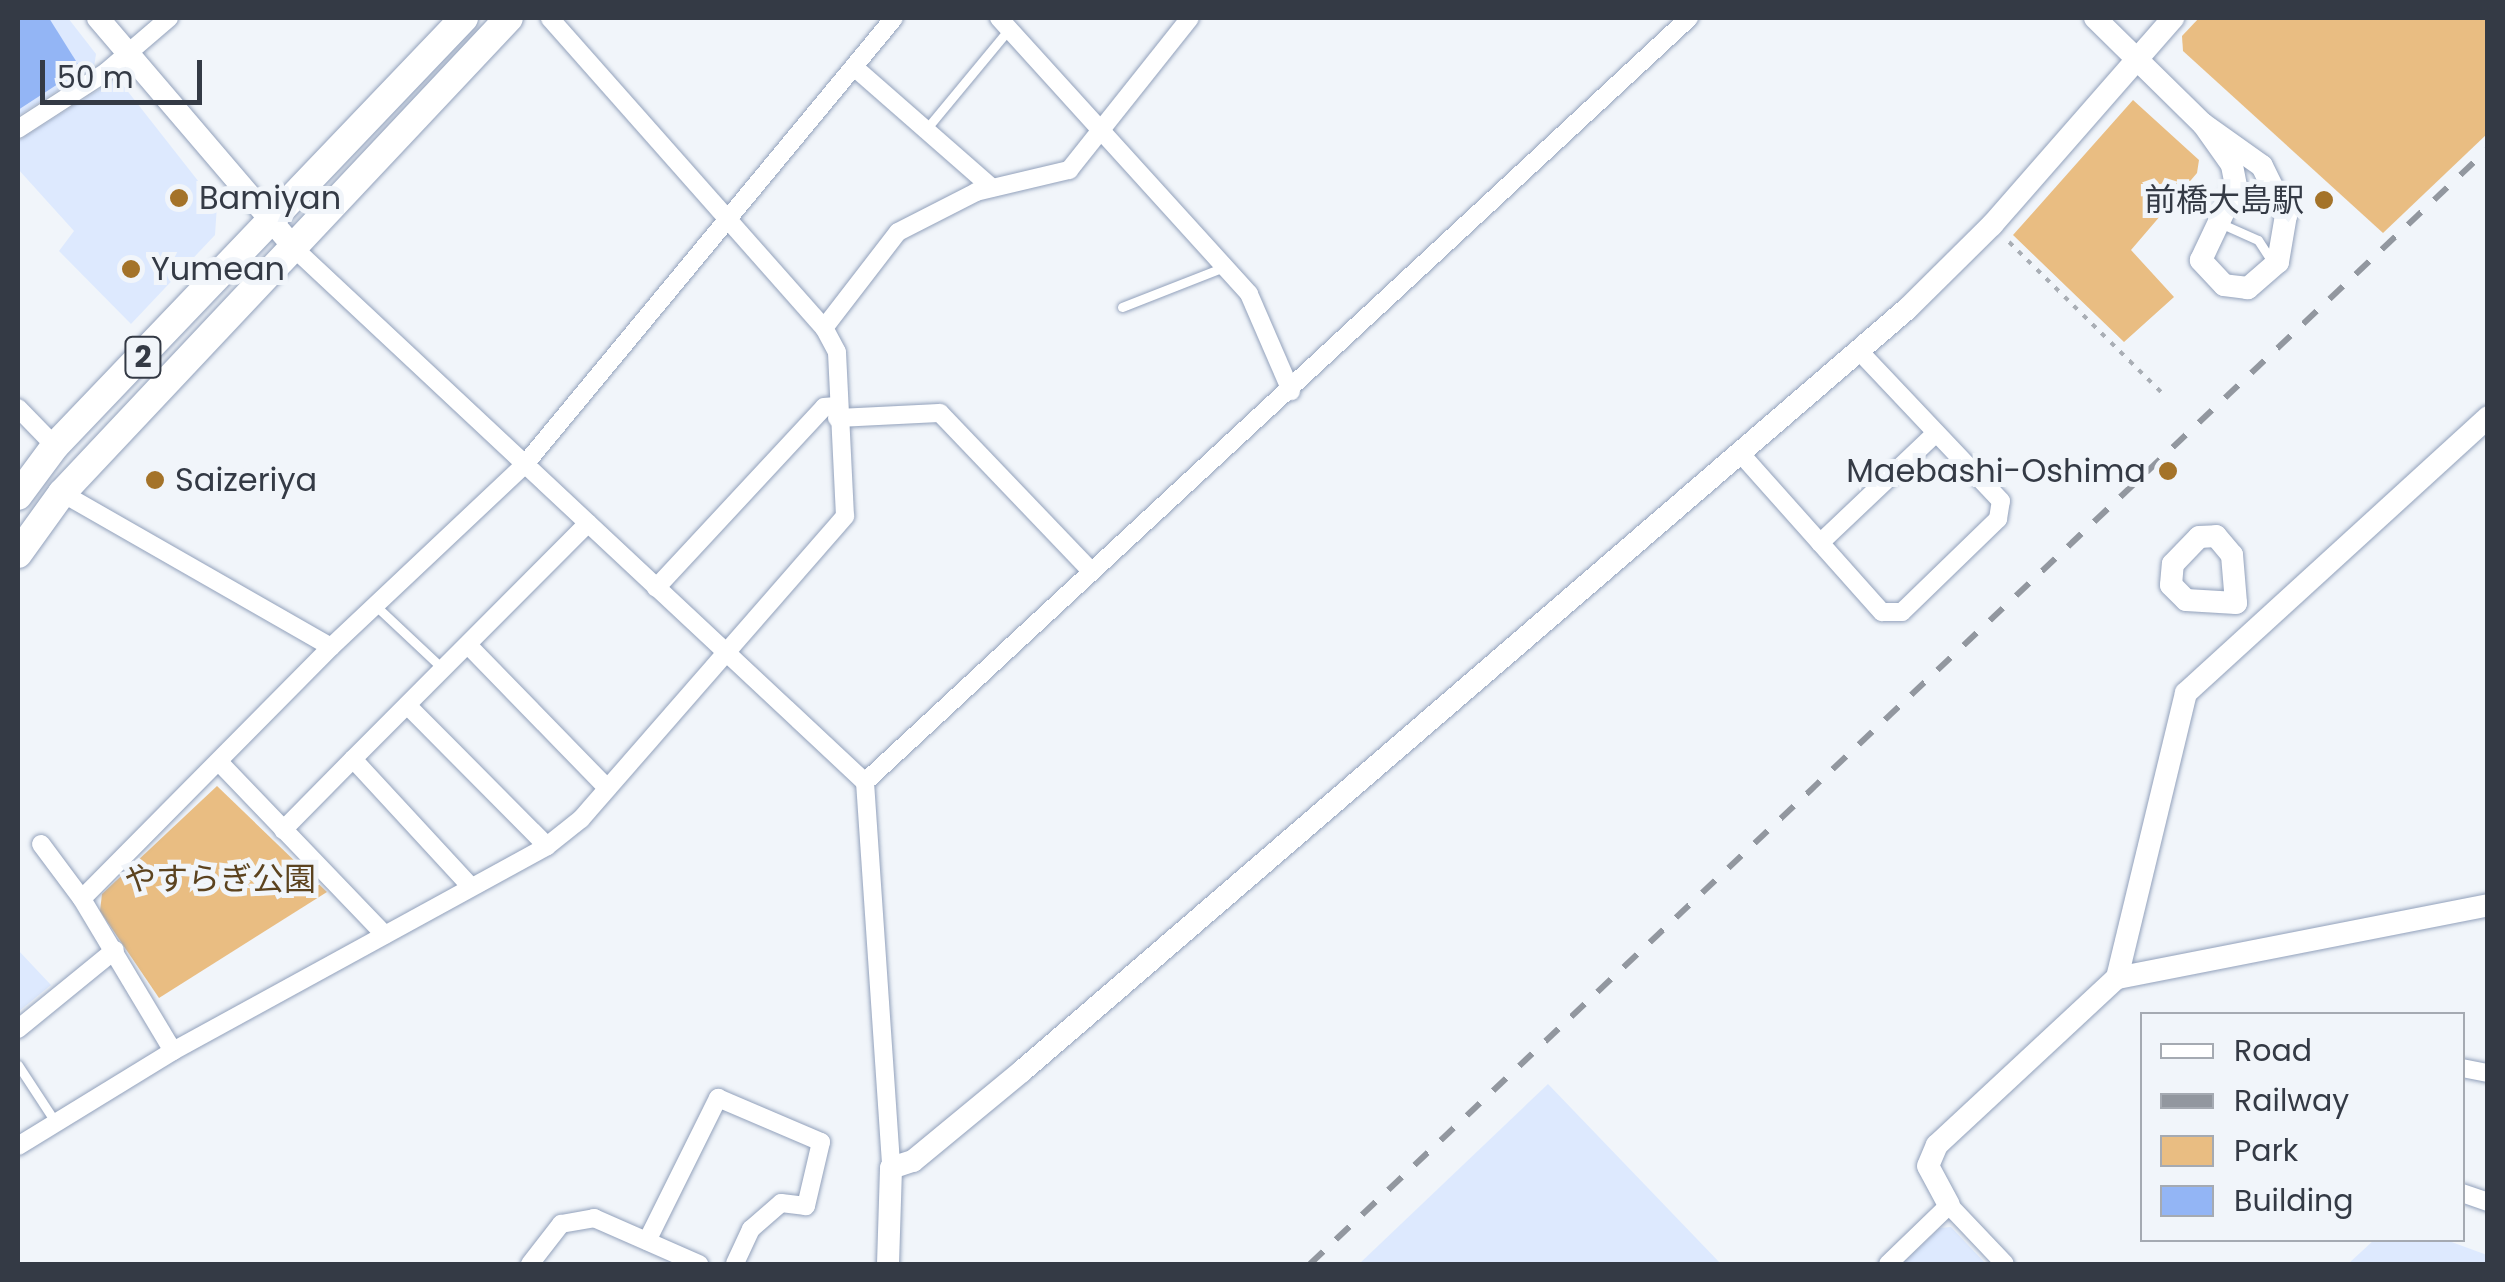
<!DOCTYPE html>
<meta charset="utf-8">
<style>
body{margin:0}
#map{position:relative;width:2505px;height:1282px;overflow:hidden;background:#f1f5fa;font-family:Poppins,"Noto Sans JP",sans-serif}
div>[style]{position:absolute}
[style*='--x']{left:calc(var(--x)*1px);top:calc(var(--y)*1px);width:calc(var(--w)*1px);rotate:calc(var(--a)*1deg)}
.built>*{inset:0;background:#dde9fe}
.green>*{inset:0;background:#e9bd82}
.building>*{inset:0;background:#93b5f5}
.path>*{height:4px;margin-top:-2px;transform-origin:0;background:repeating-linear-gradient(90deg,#a9aeb5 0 5px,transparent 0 13px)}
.roads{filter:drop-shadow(0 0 2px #92a1bb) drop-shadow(0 0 2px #92a1bb)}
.service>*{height:9px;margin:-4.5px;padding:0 4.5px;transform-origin:4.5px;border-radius:4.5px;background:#fff}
.minor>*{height:18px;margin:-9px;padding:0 9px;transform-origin:9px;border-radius:9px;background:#fff}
.tertiary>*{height:22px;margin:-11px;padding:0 11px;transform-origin:11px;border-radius:11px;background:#fff}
.primary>*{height:28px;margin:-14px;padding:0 14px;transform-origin:14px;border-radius:14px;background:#fff}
.rail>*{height:6px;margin-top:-3px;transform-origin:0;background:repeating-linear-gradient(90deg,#92979f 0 18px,transparent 0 36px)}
.dots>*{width:28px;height:28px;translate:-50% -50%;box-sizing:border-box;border:5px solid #f1f5fa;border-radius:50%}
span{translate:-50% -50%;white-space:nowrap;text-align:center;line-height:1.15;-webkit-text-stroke:10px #f1f5fa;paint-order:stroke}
.shield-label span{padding:2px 8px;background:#f1f5fa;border:2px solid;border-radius:8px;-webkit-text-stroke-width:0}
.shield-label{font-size:30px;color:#343a45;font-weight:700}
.poi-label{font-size:32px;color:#343a45}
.left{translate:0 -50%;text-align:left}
.right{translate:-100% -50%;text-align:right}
.park-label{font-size:32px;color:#5c431f}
.frame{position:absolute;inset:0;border:20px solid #343a45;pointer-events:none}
.legend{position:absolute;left:2140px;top:1012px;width:325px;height:230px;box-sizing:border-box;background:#f1f5fa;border:2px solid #a5aab2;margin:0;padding:12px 18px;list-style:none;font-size:30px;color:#343a45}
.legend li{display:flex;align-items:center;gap:20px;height:50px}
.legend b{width:50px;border:2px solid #a5aab2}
.scale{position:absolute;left:40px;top:60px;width:162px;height:45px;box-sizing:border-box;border:5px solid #343a45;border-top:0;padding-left:12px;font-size:30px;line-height:35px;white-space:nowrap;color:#343a45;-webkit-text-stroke:8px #f1f5fa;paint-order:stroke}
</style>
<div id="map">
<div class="built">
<i style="clip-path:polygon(18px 18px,68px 18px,96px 54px,94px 67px,18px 116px)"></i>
<i style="clip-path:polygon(111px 82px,122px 84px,217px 205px,215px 235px,131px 324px,59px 251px,74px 231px,18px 169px,18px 141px)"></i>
<i style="clip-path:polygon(18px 950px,51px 985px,18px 1012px)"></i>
<i style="clip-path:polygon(1548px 1084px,1721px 1264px,1359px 1264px)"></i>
<i style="clip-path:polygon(1951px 1227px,1986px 1264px,1902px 1264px,1940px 1228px)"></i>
<i style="clip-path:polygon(2374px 1240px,2446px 1240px,2487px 1255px,2487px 1264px,2348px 1264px)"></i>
</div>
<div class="green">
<i style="clip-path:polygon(2199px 18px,2487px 18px,2487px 134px,2383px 233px,2183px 51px,2182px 36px)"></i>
<i style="clip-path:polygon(2133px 100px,2199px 160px,2197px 173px,2131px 250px,2174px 297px,2124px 342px,2013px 235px)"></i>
<i style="clip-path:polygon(217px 786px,327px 892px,159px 998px,100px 911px,102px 894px)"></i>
</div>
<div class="building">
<i style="clip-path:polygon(18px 18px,49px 18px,81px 69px,18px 110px)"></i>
</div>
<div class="path">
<i style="--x:2009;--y:242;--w:215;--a:44.6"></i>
</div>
<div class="roads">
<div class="service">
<i style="--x:928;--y:127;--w:127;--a:-50.4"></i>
<i style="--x:2222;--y:224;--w:39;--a:24"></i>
<i style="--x:2258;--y:240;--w:24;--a:57"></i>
<i style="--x:1122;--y:307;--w:110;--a:-21.4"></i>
<i style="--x:377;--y:607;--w:91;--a:43.2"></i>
<i style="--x:18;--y:1065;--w:69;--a:56.8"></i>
</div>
<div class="minor">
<i style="--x:999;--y:18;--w:372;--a:47.8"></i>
<i style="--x:1249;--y:294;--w:106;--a:66.6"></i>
<i style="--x:854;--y:67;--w:182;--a:41.2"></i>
<i style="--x:18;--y:129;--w:105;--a:-32.9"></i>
<i style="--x:106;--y:72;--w:83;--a:-40.6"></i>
<i style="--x:296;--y:250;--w:779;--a:43.08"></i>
<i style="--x:865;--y:782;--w:387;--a:86.1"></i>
<i style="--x:824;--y:328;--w:121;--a:-52.4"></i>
<i style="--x:898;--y:232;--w:88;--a:-27.1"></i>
<i style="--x:976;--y:192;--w:96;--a:-13.3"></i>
<i style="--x:1069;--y:170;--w:194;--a:-51.5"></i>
<i style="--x:18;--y:408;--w:53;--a:45.8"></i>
<i style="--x:837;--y:418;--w:103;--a:-2.8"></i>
<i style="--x:940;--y:413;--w:219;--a:46.3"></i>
<i style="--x:1741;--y:454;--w:212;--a:48.3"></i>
<i style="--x:1882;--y:612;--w:20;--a:0"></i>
<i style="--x:1902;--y:612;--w:134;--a:-44.1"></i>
<i style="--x:1998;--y:519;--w:18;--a:-81"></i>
<i style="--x:2001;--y:501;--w:207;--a:-133.4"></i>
<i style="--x:62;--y:493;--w:310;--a:29.8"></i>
<i style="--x:331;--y:647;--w:354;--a:134.7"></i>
<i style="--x:82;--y:899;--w:177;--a:59.1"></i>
<i style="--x:1820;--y:543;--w:160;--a:-43.5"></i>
<i style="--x:656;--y:588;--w:247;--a:-47.1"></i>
<i style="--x:824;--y:407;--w:12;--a:-5"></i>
<i style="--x:469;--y:646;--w:195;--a:45.8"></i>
<i style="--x:331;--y:647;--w:268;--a:-43.3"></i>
<i style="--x:526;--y:463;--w:577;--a:-50.41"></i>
<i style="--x:409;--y:707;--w:196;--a:45.2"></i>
<i style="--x:353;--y:759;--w:333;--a:-45.1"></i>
<i style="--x:220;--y:763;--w:238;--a:46.2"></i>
<i style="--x:865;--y:782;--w:1124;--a:-42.84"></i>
<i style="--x:283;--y:830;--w:100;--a:-45.4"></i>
<i style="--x:353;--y:759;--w:174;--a:47.3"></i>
<i style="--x:41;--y:844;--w:69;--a:53.3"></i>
<i style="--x:18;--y:1029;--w:125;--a:-39.2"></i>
<i style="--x:2462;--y:1068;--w:26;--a:11"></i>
<i style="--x:18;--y:1146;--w:182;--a:-31.5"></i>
<i style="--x:173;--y:1051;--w:426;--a:-28.7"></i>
<i style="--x:547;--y:846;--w:43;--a:-38.5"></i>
<i style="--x:581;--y:819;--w:402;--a:-48.9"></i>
<i style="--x:845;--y:516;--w:164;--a:-92.8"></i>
<i style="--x:837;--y:352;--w:27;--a:-118"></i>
<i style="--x:824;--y:328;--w:414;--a:-131.5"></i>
<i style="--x:2462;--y:1193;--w:28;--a:19"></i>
<i style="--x:647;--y:1241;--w:160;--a:-63.6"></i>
<i style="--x:718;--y:1098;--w:112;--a:23.1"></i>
<i style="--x:821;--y:1142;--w:66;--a:103.2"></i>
<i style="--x:806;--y:1206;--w:25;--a:-173"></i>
<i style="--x:781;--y:1203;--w:40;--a:139"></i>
<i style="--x:751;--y:1229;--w:38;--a:115"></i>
<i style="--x:530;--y:1264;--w:51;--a:-52.2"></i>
<i style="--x:561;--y:1224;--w:34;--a:-10"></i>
<i style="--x:594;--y:1218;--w:115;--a:23.7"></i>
<i style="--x:1888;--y:1264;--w:85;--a:-44"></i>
<i style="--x:1949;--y:1205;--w:81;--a:46.5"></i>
</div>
<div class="tertiary">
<i style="--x:98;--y:18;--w:305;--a:49.5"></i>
<i style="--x:2095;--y:18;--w:151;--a:44.5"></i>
<i style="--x:2203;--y:124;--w:72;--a:35.4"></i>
<i style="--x:2262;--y:166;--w:55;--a:63.9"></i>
<i style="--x:2286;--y:215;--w:48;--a:99.7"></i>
<i style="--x:2278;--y:262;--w:40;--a:139"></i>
<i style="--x:2248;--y:288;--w:24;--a:-173"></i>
<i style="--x:2224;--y:285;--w:34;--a:-133"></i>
<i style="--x:2201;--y:260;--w:82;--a:-64.7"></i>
<i style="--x:2236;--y:186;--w:21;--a:-101"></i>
<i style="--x:2232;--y:165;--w:50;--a:-125.3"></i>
<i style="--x:2216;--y:536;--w:25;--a:50"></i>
<i style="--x:2232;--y:555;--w:48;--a:85.2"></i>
<i style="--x:2236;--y:603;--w:50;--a:-176.6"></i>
<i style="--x:2186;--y:600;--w:21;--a:-135"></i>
<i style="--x:2171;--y:585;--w:21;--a:-85"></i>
<i style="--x:2173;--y:564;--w:37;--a:-46"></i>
<i style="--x:2199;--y:537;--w:17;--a:-3"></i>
<i style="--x:2117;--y:978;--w:293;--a:-76.4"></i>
<i style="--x:2186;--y:693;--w:409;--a:-42.4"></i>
<i style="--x:1949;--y:1205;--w:44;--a:-118.3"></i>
<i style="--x:1928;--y:1166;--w:23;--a:-67"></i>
<i style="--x:1937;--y:1145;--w:246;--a:-42.9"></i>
<i style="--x:2117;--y:978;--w:378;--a:-11.1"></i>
<i style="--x:888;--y:1264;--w:96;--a:-88.2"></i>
<i style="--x:891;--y:1168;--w:23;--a:-18"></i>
<i style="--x:913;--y:1161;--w:141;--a:-39.5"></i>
<i style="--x:1022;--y:1071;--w:1168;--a:-40.73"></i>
<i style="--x:1907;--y:309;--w:120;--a:-44.7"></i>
<i style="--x:1992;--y:225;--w:275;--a:-48.8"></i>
</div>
<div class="primary">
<i style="--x:18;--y:496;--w:62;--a:-53.5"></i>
<i style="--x:55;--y:446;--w:592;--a:-46.3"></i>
<i style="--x:18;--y:554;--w:75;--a:-54.2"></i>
<i style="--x:62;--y:493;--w:652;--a:-46.74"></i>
</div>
</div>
<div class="rail">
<i style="--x:1310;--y:1264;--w:1622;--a:-43.43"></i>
</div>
<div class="dots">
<i style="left:179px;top:198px;background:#a47329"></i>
<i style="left:2324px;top:200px;background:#a47329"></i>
<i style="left:131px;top:269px;background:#a47329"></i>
<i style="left:2168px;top:471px;background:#a47329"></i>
<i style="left:155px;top:480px;background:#a47329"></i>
</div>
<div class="shield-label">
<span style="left:143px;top:357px">2</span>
</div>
<div class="poi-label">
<span class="left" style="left:199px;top:198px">Bamiyan</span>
<span class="right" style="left:2304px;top:200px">前橋大島駅</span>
<span class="left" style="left:151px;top:269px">Yumean</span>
<span class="right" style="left:2146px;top:471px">Maebashi-Oshima</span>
<span class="left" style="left:175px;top:480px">Saizeriya</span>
</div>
<div class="park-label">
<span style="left:220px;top:879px">やすらぎ公園</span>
</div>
<div class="frame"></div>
<ul class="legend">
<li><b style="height:12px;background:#fff"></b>Road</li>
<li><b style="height:12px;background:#92979f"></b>Railway</li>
<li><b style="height:28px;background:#e9bd82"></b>Park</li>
<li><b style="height:28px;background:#93b5f5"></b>Building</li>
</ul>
<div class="scale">50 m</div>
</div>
